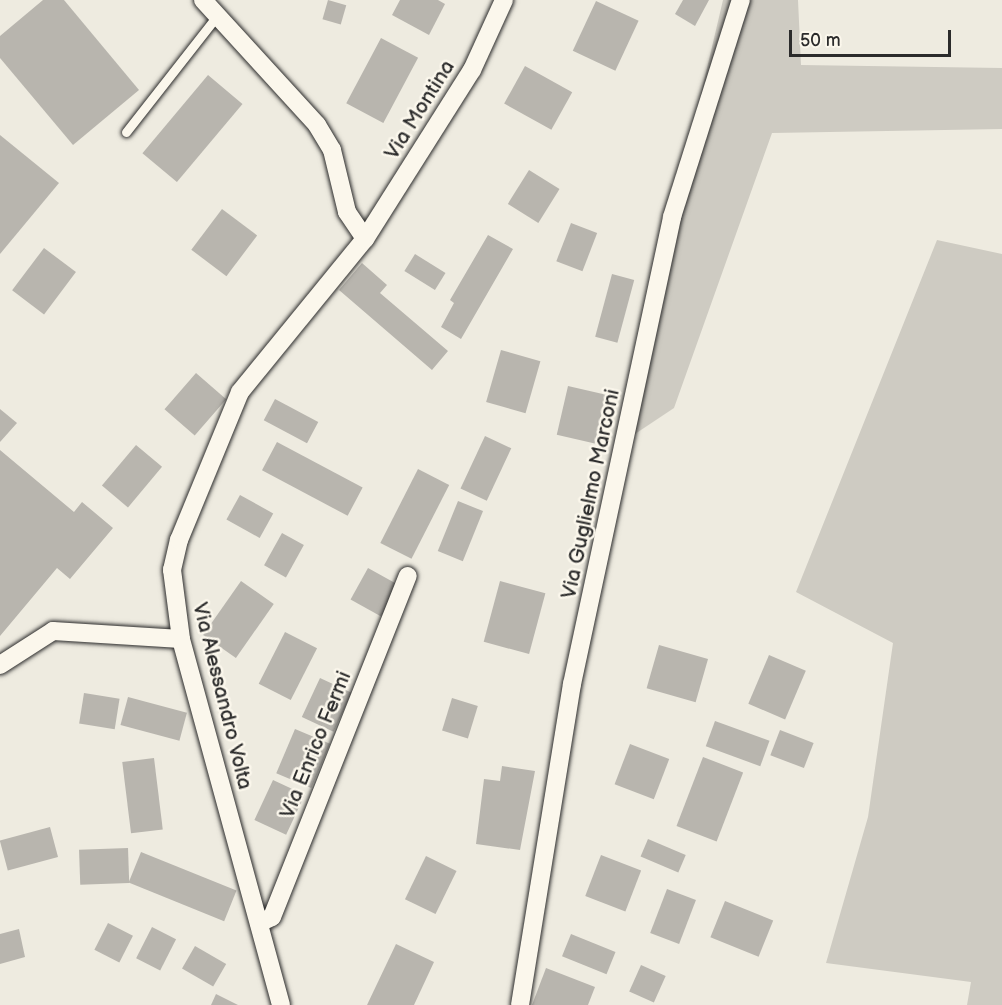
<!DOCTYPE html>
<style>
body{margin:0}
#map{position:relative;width:1002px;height:1005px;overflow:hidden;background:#eeebe0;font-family:"Balsamiq Sans",sans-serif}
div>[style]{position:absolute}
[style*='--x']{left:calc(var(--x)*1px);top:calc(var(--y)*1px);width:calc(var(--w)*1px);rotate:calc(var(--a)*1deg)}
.green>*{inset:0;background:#cecbc2}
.building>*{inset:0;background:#b8b5ae;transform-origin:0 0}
.roads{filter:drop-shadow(0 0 2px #2b2b2b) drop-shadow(0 0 2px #2b2b2b)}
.lane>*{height:9px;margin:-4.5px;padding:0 4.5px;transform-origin:4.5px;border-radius:4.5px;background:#fbf7ec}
.street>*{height:18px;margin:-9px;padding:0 9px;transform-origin:9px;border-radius:9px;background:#fbf7ec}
span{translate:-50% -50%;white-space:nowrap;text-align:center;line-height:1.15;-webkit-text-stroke:5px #fbf7ec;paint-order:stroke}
.street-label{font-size:21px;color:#2b2b2b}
.scale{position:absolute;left:789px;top:30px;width:162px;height:27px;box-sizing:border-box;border:3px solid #2b2b2b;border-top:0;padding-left:8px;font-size:18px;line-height:21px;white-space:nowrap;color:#2b2b2b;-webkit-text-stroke:4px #fbf7ec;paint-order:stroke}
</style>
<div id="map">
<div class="green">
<i style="clip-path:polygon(723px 0,798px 0,801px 65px,1002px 68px,1002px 129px,772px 133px,674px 408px,626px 440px,672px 217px)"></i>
<i style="clip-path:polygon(937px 240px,1002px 254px,1002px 1005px,967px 1005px,971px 982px,826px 963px,868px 817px,893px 643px,796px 592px)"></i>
</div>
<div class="building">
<i style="clip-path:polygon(43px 0,64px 0,139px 90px,73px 145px,0 58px,0 36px)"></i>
<i style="left:328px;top:0;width:19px;height:20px;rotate:16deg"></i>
<i style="clip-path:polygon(400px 0,438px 0,445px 4px,429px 35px,392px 15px)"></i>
<i style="clip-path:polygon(683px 0,709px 0,695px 26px,675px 14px)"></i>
<i style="left:596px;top:1px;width:47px;height:55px;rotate:25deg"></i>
<i style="left:381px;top:38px;width:42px;height:74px;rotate:28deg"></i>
<i style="left:525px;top:66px;width:54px;height:43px;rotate:29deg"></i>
<i style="left:208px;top:75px;width:45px;height:102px;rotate:40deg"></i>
<i style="clip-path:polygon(0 135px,59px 183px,0 254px)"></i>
<i style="left:529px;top:170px;width:36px;height:40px;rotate:32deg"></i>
<i style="left:222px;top:209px;width:44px;height:51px;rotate:37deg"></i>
<i style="left:571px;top:223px;width:28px;height:41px;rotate:21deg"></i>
<i style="clip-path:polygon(488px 235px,513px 249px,461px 339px,441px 327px,454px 303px,450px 300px)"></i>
<i style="left:44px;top:248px;width:40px;height:53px;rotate:37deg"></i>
<i style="left:415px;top:254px;width:36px;height:20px;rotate:32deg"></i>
<i style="clip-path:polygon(362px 263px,387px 285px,380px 293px,448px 351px,432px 370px,339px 290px)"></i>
<i style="left:612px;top:274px;width:23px;height:65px;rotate:15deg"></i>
<i style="left:501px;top:350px;width:41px;height:54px;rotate:16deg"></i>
<i style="left:196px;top:373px;width:40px;height:48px;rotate:41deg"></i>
<i style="left:568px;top:386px;width:39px;height:50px;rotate:13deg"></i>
<i style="left:275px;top:399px;width:49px;height:24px;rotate:28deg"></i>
<i style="clip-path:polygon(0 409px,17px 423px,0 442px)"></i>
<i style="left:485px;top:436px;width:29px;height:58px;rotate:25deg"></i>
<i style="left:277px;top:442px;width:97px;height:32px;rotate:28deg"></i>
<i style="left:136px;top:445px;width:34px;height:53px;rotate:40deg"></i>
<i style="clip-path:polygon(0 450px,74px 512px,82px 502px,113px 528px,70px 579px,57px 568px,0 636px)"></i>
<i style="left:418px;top:469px;width:35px;height:83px;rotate:27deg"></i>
<i style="left:240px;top:495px;width:38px;height:28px;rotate:29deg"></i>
<i style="left:458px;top:501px;width:27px;height:54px;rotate:22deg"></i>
<i style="left:282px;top:533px;width:25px;height:37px;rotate:29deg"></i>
<i style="left:368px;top:568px;width:35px;height:36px;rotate:29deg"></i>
<i style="left:241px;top:581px;width:40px;height:66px;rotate:35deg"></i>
<i style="left:500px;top:581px;width:47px;height:63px;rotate:15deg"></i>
<i style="left:285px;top:632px;width:36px;height:58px;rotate:27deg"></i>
<i style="left:659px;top:645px;width:51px;height:45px;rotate:16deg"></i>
<i style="left:769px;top:655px;width:40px;height:53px;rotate:23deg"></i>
<i style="left:320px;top:678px;width:35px;height:43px;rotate:25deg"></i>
<i style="left:84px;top:693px;width:36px;height:31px;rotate:9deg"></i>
<i style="left:128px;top:697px;width:61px;height:29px;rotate:15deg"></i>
<i style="left:452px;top:698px;width:27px;height:34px;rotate:17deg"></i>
<i style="left:715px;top:721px;width:58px;height:27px;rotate:20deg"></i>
<i style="left:295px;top:729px;width:38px;height:48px;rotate:23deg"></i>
<i style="left:780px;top:730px;width:36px;height:27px;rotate:21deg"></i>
<i style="left:630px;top:744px;width:42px;height:43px;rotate:21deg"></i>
<i style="left:703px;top:757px;width:43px;height:74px;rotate:21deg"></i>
<i style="left:154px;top:758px;width:72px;height:32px;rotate:83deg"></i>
<i style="clip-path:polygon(502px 766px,535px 771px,520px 850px,476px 844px,484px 779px,500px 781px)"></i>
<i style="left:273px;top:780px;width:35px;height:44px;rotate:25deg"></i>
<i style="left:50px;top:827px;width:31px;height:52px;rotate:75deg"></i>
<i style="left:648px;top:839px;width:41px;height:19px;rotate:23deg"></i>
<i style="left:128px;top:848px;width:35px;height:49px;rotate:88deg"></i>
<i style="left:141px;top:852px;width:103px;height:33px;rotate:22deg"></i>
<i style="left:601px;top:855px;width:43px;height:44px;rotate:21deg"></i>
<i style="left:426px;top:856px;width:34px;height:48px;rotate:26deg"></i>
<i style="left:667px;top:889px;width:31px;height:47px;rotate:21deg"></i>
<i style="left:725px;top:901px;width:52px;height:39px;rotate:22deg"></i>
<i style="left:108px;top:923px;width:28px;height:30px;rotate:27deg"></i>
<i style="left:152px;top:927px;width:27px;height:35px;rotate:27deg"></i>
<i style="clip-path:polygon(19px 929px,25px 957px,0 964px,0 934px)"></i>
<i style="left:571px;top:934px;width:48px;height:24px;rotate:22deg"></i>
<i style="clip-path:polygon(396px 944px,434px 962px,414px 1005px,367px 1005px)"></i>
<i style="left:195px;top:946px;width:36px;height:26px;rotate:30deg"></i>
<i style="left:641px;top:965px;width:27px;height:29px;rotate:24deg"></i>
<i style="clip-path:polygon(546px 968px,595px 987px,588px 1005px,532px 1005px)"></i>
<i style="clip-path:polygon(216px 994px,238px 1005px,211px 1005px)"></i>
</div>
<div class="roads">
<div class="lane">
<i style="--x:126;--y:132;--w:147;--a:-51.9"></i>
</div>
<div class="street">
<i style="--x:203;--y:0;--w:169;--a:47.6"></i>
<i style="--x:317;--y:125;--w:29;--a:59"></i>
<i style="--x:332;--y:150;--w:64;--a:76.4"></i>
<i style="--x:347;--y:212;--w:32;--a:56"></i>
<i style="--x:0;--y:665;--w:63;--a:-32.7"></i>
<i style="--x:53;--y:631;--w:128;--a:3.6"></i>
<i style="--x:259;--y:923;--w:14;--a:-25"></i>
<i style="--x:272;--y:917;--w:367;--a:-68.3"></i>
<i style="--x:281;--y:1005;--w:379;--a:-105.3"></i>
<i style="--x:181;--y:639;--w:70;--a:-97.4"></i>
<i style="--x:172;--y:570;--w:31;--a:-77"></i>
<i style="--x:179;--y:540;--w:160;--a:-67.6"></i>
<i style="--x:240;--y:392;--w:198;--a:-50.8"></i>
<i style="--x:365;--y:239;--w:200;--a:-57.7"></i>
<i style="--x:472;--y:70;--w:77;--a:-65.4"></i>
<i style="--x:520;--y:1005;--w:325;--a:-80.8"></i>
<i style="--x:572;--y:684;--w:478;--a:-77.9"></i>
<i style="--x:672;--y:217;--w:228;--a:-72.4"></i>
</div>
</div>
<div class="street-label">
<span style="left:420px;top:110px;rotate:-58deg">Via Montina</span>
<span style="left:591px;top:494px;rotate:-78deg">Via Guglielmo Marconi</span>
<span style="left:222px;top:696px;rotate:76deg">Via Alessandro Volta</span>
<span style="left:316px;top:745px;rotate:-68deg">Via Enrico Fermi</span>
</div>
<div class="scale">50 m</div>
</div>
